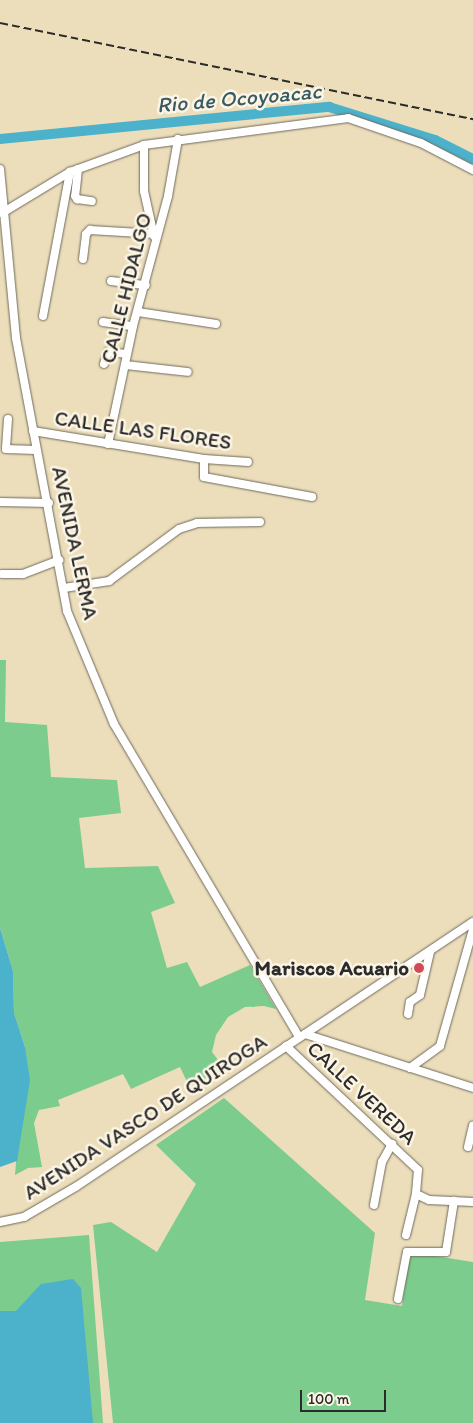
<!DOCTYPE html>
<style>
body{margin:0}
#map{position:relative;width:473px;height:1423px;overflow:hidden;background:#ecdebb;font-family:Itim,sans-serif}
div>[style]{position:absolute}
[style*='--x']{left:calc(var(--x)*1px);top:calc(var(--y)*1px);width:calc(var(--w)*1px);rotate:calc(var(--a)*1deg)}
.green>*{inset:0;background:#7bcc8d}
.water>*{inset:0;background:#4cb1cb}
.river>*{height:10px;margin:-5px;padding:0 5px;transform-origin:5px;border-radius:5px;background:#4cb1cb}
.roads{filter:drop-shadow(0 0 1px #6f6a5d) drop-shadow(0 0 1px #6f6a5d)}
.minor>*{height:8px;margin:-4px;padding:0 4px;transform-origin:4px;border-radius:4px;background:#fff}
.rail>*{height:2px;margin-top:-1px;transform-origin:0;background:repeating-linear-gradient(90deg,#2b2b2b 0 8px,transparent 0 12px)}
.dots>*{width:14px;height:14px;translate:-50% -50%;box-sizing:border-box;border:2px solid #fcf5e5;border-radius:50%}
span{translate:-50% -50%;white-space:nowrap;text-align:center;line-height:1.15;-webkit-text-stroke:5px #fcf5e5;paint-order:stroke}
.street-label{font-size:21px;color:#2b2b2b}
.poi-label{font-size:21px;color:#2b2b2b;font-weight:700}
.right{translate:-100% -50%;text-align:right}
.water-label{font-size:22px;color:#375a63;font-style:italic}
.scale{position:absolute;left:300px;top:1390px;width:86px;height:22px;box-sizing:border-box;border:2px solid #2b2b2b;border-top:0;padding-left:6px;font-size:15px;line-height:18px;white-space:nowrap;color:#2b2b2b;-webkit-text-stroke:4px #fcf5e5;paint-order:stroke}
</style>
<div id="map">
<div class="green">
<i style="clip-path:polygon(0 660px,6px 660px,5px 722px,47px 725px,51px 777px,117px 780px,121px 813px,79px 818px,85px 868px,158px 866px,175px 903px,151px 912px,167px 968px,187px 962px,200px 987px,250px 965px,276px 1009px,264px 1006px,245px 1007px,228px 1017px,216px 1035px,212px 1052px,225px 1069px,189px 1086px,180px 1067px,131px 1089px,123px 1074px,58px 1100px,60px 1106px,39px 1110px,34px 1123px,42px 1167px,28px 1168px,15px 1175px,25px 1047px,14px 1013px,13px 971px,0 928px)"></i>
<i style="clip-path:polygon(224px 1098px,375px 1233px,365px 1300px,402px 1306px,410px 1252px,473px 1262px,473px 1423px,113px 1423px,93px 1225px,111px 1222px,157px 1252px,196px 1184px,156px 1145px)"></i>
<i style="clip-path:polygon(89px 1235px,103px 1423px,0 1423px,0 1242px)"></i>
</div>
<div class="water">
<i style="clip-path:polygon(0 928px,13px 971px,14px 1013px,25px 1047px,30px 1080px,17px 1161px,0 1167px)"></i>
<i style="clip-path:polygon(73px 1279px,81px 1288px,93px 1423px,0 1423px,0 1311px,16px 1311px,41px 1284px)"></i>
</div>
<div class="river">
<i style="--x:0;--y:139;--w:331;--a:-5.6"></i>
<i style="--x:329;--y:107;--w:111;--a:17.3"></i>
<i style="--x:435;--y:140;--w:42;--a:26.6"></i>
</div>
<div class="roads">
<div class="minor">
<i style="--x:144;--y:145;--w:46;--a:90"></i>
<i style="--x:144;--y:191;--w:46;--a:77.5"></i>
<i style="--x:0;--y:169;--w:170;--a:84.6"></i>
<i style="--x:16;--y:338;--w:278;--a:79.4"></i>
<i style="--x:67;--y:611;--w:122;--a:67.4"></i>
<i style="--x:114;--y:724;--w:364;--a:59.4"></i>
<i style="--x:78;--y:169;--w:27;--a:96"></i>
<i style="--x:75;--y:196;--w:4;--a:56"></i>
<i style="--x:77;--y:199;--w:15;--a:8"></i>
<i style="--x:2;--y:213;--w:79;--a:-31.1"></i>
<i style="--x:70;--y:172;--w:79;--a:-20"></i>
<i style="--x:144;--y:145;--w:206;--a:-7.5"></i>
<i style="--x:348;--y:118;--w:77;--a:18.9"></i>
<i style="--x:421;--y:143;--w:59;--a:27.4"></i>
<i style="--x:83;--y:259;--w:25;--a:-83"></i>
<i style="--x:86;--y:234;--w:6;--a:-45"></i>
<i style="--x:90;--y:230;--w:67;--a:3.4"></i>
<i style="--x:111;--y:281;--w:35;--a:7"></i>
<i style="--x:138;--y:312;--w:79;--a:8.7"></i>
<i style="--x:43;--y:316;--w:147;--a:-79.4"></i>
<i style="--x:103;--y:322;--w:30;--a:8"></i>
<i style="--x:104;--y:364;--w:13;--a:-72"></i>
<i style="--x:108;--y:352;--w:18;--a:6"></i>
<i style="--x:125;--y:365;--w:63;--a:6.3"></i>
<i style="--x:8;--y:419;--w:30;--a:94"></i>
<i style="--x:6;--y:449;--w:30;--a:2"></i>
<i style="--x:33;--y:431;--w:173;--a:9.3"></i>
<i style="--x:204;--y:459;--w:44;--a:3.9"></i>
<i style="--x:108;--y:444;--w:121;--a:-78"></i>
<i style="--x:133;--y:326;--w:135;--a:-74.9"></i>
<i style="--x:168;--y:196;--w:58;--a:-80"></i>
<i style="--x:204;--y:459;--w:18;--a:90"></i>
<i style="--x:204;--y:477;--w:110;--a:10.5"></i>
<i style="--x:0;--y:502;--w:49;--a:1.2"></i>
<i style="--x:2;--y:574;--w:21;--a:0"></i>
<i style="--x:23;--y:574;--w:39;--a:-21"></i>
<i style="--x:64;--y:588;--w:46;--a:-8.8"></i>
<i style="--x:109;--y:581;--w:87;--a:-36.6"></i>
<i style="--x:179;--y:529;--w:19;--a:-18"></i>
<i style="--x:197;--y:523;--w:63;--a:-0.9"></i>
<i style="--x:408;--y:1014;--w:12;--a:-81"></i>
<i style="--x:410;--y:1002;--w:12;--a:-35"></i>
<i style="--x:420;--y:995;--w:44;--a:-76.9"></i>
<i style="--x:305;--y:1034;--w:176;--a:17.8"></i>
<i style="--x:286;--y:1046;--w:181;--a:43.2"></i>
<i style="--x:418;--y:1170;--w:24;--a:95"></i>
<i style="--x:416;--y:1194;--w:14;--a:25"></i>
<i style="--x:429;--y:1200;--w:44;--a:2.6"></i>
<i style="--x:410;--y:1068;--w:37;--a:-36"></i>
<i style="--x:440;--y:1046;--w:122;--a:-74.2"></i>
<i style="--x:468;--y:1147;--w:22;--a:-77"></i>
<i style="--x:374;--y:1205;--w:44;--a:-79.5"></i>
<i style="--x:382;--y:1162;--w:21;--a:-61"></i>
<i style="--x:0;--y:1222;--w:25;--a:-12"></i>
<i style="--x:24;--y:1217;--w:61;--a:-30.3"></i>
<i style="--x:77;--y:1186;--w:476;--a:-33.7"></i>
<i style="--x:406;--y:1235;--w:42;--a:-76.3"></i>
<i style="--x:398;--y:1299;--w:48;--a:-79.2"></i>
<i style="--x:407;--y:1252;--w:39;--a:0"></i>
<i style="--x:446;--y:1252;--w:52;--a:-81.1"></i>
</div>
</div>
<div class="rail">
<i style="--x:0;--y:23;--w:483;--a:11.5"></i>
</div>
<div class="dots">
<i style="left:419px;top:968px;background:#d1495b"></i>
</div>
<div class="street-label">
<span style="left:126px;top:288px;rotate:-76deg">CALLE HIDALGO</span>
<span style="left:143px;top:430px;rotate:8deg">CALLE LAS FLORES</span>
<span style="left:75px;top:543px;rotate:78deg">AVENIDA LERMA</span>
<span style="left:362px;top:1093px;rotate:43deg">CALLE VEREDA</span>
<span style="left:145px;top:1117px;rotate:-33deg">AVENIDA VASCO DE QUIROGA</span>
</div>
<div class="poi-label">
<span class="right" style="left:409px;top:968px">Mariscos Acuario</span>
</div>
<div class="water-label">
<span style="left:239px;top:98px;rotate:-5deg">Rio de Ocoyoacac</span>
</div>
<div class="scale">100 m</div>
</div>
